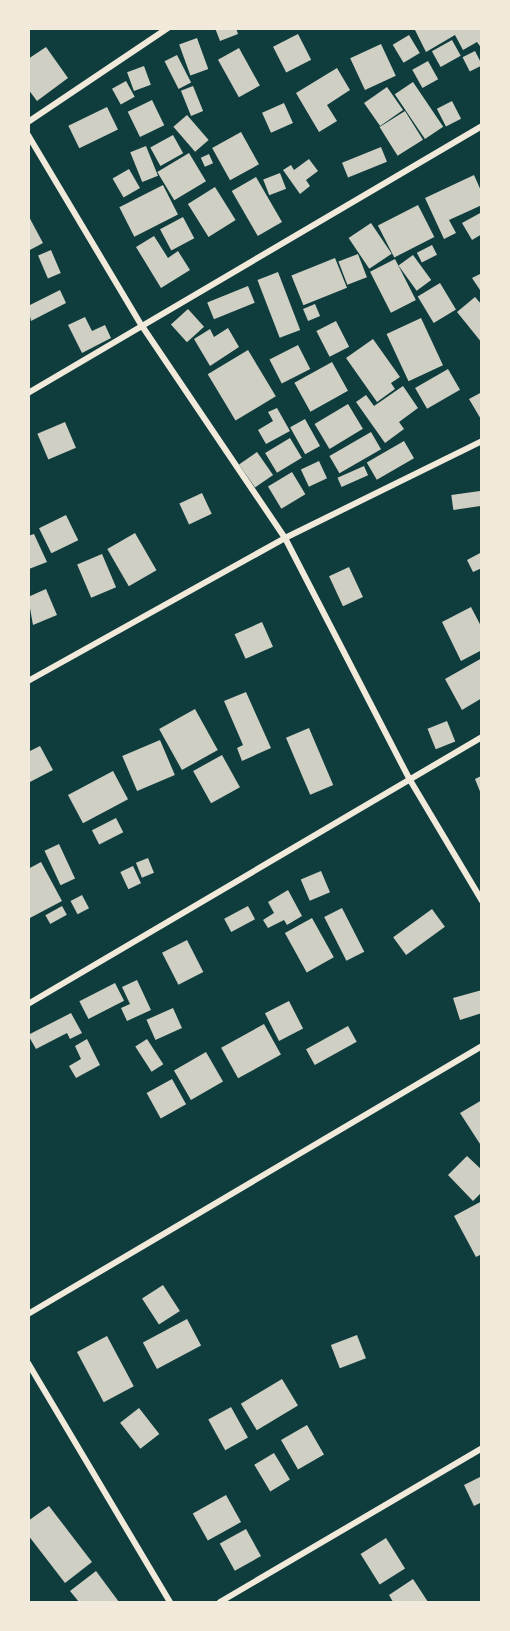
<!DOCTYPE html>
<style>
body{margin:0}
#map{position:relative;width:510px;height:1631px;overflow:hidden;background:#0f3d3e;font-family:Jost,sans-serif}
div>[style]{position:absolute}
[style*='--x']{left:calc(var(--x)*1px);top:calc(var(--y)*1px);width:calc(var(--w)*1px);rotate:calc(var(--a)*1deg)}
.building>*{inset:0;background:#cfcfc3;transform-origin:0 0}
.minor>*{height:6px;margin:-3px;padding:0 3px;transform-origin:3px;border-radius:3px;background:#f1e9da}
span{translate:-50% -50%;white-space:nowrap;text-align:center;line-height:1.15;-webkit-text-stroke:4.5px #f1e9da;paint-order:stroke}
.frame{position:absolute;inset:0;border:30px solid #f1e9da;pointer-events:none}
</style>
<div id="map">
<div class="building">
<i style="clip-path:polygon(215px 28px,236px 28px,238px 34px,220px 41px)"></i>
<i style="clip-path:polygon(414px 28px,482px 28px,482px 49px,477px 42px,463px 50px,455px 35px,426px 52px)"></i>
<i style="left:298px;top:34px;width:29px;height:28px;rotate:63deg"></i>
<i style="left:409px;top:35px;width:21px;height:19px;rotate:59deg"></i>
<i style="left:197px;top:38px;width:33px;height:19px;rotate:70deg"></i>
<i style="left:452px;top:40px;width:18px;height:23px;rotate:61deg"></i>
<i style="left:381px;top:44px;width:35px;height:34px;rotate:65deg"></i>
<i style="clip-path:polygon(46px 47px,68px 78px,37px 101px,28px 89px,28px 59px)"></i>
<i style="left:239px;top:48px;width:43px;height:24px;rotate:61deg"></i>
<i style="left:475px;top:51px;width:16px;height:14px;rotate:63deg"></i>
<i style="left:177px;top:55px;width:31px;height:14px;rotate:63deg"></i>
<i style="left:428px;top:61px;width:21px;height:18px;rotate:61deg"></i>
<i style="left:144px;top:66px;width:20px;height:18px;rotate:70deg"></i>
<i style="clip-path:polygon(337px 68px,350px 90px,327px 105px,337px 121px,319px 132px,296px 93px)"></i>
<i style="left:126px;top:81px;width:18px;height:16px;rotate:61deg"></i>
<i style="left:413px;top:82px;width:54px;height:22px;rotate:56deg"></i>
<i style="left:193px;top:86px;width:27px;height:13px;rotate:68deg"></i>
<i style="left:387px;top:87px;width:28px;height:28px;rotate:55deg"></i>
<i style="left:152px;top:100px;width:28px;height:27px;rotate:64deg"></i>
<i style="left:452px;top:101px;width:20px;height:17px;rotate:63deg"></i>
<i style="left:284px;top:103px;width:22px;height:24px;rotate:66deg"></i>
<i style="left:107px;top:107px;width:25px;height:43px;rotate:64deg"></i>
<i style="left:405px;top:111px;width:34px;height:30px;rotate:58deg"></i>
<i style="left:187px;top:115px;width:33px;height:18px;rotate:49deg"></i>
<i style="left:241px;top:132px;width:37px;height:33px;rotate:61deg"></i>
<i style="left:173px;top:135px;width:21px;height:26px;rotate:61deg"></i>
<i style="left:146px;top:146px;width:32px;height:17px;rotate:68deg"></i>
<i style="left:381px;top:147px;width:16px;height:42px;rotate:68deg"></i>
<i style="left:189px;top:153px;width:33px;height:37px;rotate:59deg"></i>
<i style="left:209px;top:154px;width:10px;height:9px;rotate:66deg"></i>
<i style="clip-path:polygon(309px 159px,318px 171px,306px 180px,310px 186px,300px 194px,283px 170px,291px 165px,294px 170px)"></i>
<i style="left:129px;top:169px;width:22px;height:19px;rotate:60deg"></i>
<i style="left:280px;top:173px;width:17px;height:18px;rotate:69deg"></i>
<i style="clip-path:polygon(474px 175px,482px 193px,482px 205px,449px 220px,456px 233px,444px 239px,425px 198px)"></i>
<i style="left:256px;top:177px;width:52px;height:28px;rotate:60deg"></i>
<i style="left:163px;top:185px;width:33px;height:49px;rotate:63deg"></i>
<i style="left:215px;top:187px;width:39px;height:32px;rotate:58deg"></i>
<i style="left:418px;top:205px;width:36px;height:45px;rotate:63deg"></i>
<i style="clip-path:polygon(482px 212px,482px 234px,472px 240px,462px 223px)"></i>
<i style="clip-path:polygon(28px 215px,43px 243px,28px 251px)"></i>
<i style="left:183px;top:217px;width:24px;height:26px;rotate:62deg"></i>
<i style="left:371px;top:223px;width:37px;height:27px;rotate:56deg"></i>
<i style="clip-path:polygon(154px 236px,168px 258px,178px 251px,190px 270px,161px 288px,136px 247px)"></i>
<i style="left:432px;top:245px;width:11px;height:17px;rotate:63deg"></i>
<i style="left:51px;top:250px;width:25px;height:14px;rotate:67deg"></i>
<i style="left:358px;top:254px;width:25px;height:21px;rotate:69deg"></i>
<i style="left:413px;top:255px;width:31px;height:18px;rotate:54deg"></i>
<i style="left:335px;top:258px;width:32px;height:47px;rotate:68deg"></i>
<i style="left:395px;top:259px;width:46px;height:28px;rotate:63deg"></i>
<i style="left:278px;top:272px;width:62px;height:22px;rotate:69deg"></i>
<i style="clip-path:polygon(482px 273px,482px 293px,472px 278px)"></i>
<i style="left:440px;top:283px;width:31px;height:26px;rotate:59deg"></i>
<i style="left:248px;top:286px;width:18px;height:44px;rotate:68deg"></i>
<i style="clip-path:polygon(60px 290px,66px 303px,31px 321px,28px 306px)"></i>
<i style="clip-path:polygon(475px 297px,482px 305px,482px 343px,457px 312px)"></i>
<i style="left:315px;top:304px;width:13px;height:13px;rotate:67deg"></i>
<i style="left:188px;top:309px;width:24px;height:23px;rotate:48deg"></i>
<i style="clip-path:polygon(85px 317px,92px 331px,105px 325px,111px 338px,82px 353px,68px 325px)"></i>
<i style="left:421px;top:318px;width:52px;height:38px;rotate:65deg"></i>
<i style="left:336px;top:321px;width:29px;height:22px;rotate:63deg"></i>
<i style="clip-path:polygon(228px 328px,239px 347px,210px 366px,194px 339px,210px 329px,214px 337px)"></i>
<i style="clip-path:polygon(373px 339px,400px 377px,391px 383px,395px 389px,377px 402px,346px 358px)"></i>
<i style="left:298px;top:345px;width:27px;height:32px;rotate:63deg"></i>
<i style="left:248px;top:350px;width:54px;height:47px;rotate:59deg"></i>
<i style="left:332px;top:362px;width:33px;height:43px;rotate:61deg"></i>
<i style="left:448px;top:369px;width:24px;height:38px;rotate:60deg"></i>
<i style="clip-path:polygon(403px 386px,418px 408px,399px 422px,404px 429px,385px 443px,356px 402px,366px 395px,374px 406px)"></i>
<i style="clip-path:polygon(482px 392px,482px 421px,469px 399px)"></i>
<i style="left:348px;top:404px;width:29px;height:39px;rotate:59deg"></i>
<i style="clip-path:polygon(277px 408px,290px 431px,266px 444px,258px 430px,273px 421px,268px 412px)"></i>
<i style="left:305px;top:419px;width:31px;height:17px;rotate:61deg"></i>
<i style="left:65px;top:422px;width:28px;height:30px;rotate:67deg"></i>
<i style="left:371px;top:432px;width:20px;height:48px;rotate:60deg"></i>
<i style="left:290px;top:438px;width:23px;height:29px;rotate:59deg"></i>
<i style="left:404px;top:441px;width:20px;height:43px;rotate:60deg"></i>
<i style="left:257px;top:452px;width:28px;height:22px;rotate:55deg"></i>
<i style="left:319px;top:461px;width:19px;height:20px;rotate:65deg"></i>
<i style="left:364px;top:466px;width:10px;height:29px;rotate:66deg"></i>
<i style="left:292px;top:472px;width:26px;height:28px;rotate:59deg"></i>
<i style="left:480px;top:491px;width:15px;height:29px;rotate:82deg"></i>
<i style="left:202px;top:493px;width:23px;height:25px;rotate:65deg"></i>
<i style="left:66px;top:515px;width:28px;height:30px;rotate:64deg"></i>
<i style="left:135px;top:533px;width:43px;height:32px;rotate:60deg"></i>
<i style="clip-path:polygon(34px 534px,47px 562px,29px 569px,28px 536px)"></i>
<i style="clip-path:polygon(482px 552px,482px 568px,473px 572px,467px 560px)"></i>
<i style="left:102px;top:554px;width:36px;height:27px;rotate:67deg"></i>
<i style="left:349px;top:567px;width:33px;height:22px;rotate:65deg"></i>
<i style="clip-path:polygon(46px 589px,57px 615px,33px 625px,28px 597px)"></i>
<i style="clip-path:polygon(471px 607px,482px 628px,482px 650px,461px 661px,442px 622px)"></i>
<i style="left:262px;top:622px;width:27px;height:30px;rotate:66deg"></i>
<i style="clip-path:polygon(482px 658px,482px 698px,462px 710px,445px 679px)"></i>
<i style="clip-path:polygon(246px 692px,271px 748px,242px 761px,237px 748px,243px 745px,224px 701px)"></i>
<i style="left:195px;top:709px;width:47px;height:41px;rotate:61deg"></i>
<i style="left:447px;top:721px;width:22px;height:21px;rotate:68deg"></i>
<i style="left:309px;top:728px;width:62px;height:25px;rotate:67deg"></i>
<i style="left:160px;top:740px;width:38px;height:41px;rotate:67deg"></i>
<i style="clip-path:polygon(40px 746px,53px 770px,28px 783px,28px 752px)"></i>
<i style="left:222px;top:755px;width:37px;height:33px;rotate:61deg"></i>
<i style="left:113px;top:771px;width:32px;height:51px;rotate:62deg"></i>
<i style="clip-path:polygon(481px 776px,481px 794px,475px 779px)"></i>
<i style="left:116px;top:818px;width:16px;height:27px;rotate:63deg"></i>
<i style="left:59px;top:844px;width:38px;height:16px;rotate:65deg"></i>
<i style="left:148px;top:858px;width:16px;height:13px;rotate:68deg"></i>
<i style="clip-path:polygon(41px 862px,62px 901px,28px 919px,28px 869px)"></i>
<i style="left:133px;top:866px;width:19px;height:14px;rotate:65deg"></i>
<i style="left:321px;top:871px;width:23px;height:22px;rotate:67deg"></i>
<i style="clip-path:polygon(288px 890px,302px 916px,287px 925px,284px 920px,268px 928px,263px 920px,274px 913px,268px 902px)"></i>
<i style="left:82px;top:895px;width:15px;height:13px;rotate:62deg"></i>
<i style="left:62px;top:906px;width:10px;height:19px;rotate:61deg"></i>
<i style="left:248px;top:906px;width:15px;height:27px;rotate:62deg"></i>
<i style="left:342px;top:908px;width:49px;height:20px;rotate:63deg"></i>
<i style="left:432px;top:909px;width:22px;height:48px;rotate:54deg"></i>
<i style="left:312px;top:918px;width:45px;height:31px;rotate:61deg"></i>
<i style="left:187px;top:940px;width:36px;height:28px;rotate:63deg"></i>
<i style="clip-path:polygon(137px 980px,151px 1010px,127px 1021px,121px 1008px,130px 1004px,122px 987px)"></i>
<i style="left:115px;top:983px;width:20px;height:40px;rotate:63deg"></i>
<i style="clip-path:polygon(482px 990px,482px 1013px,460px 1020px,453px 998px)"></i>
<i style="left:289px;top:1001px;width:31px;height:27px;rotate:63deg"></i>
<i style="left:173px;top:1008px;width:22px;height:29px;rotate:66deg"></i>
<i style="clip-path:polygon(71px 1013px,82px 1033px,70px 1039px,67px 1033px,36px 1049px,28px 1035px)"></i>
<i style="left:264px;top:1024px;width:35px;height:49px;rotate:61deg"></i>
<i style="left:348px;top:1026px;width:18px;height:48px;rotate:61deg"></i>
<i style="clip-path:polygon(87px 1039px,100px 1065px,76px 1078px,69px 1066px,81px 1059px,75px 1046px)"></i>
<i style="left:147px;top:1039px;width:30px;height:14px;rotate:57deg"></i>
<i style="left:206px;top:1052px;width:34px;height:37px;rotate:60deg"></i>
<i style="left:172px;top:1079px;width:29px;height:29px;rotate:61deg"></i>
<i style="clip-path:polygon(482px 1100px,482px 1147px,460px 1113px)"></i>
<i style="clip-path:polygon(467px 1156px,482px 1170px,482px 1192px,473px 1201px,448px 1175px)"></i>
<i style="clip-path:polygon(482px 1201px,482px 1254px,476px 1257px,454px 1216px)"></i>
<i style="left:163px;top:1285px;width:31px;height:25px;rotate:57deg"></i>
<i style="left:187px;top:1319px;width:30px;height:50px;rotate:62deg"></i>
<i style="left:357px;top:1335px;width:25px;height:28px;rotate:69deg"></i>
<i style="left:107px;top:1336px;width:57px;height:34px;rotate:62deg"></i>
<i style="left:282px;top:1379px;width:31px;height:48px;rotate:59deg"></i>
<i style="left:231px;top:1407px;width:35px;height:26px;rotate:61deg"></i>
<i style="left:139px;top:1408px;width:33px;height:24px;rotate:52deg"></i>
<i style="left:307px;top:1425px;width:34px;height:30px;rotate:60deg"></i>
<i style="left:274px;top:1453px;width:31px;height:23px;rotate:59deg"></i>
<i style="clip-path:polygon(482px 1476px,482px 1502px,474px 1506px,464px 1485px)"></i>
<i style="left:226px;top:1495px;width:31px;height:38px;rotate:61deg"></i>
<i style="clip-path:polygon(49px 1506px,92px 1562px,65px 1583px,28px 1535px,28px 1521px)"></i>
<i style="left:246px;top:1529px;width:31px;height:30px;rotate:61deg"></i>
<i style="left:386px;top:1538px;width:36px;height:30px;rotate:58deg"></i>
<i style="clip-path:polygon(96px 1571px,119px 1602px,79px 1602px,70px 1591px)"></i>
<i style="clip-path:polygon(413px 1579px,428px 1602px,393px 1602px,389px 1595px)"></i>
</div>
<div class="minor">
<i style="--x:28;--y:122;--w:169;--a:-33.9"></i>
<i style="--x:28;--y:135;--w:222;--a:59.2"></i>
<i style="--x:142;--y:326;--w:256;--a:56"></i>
<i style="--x:285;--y:538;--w:272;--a:62.7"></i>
<i style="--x:410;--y:780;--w:141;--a:59.2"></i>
<i style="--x:28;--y:393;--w:527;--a:-30.46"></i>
<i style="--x:28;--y:681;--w:294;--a:-29.1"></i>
<i style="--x:285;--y:538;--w:220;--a:-26.2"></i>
<i style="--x:28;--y:1004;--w:527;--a:-30.46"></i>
<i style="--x:28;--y:1314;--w:527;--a:-30.55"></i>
<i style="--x:28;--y:1363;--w:278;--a:59.3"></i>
<i style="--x:220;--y:1602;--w:304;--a:-30.4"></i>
</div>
<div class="frame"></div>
</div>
